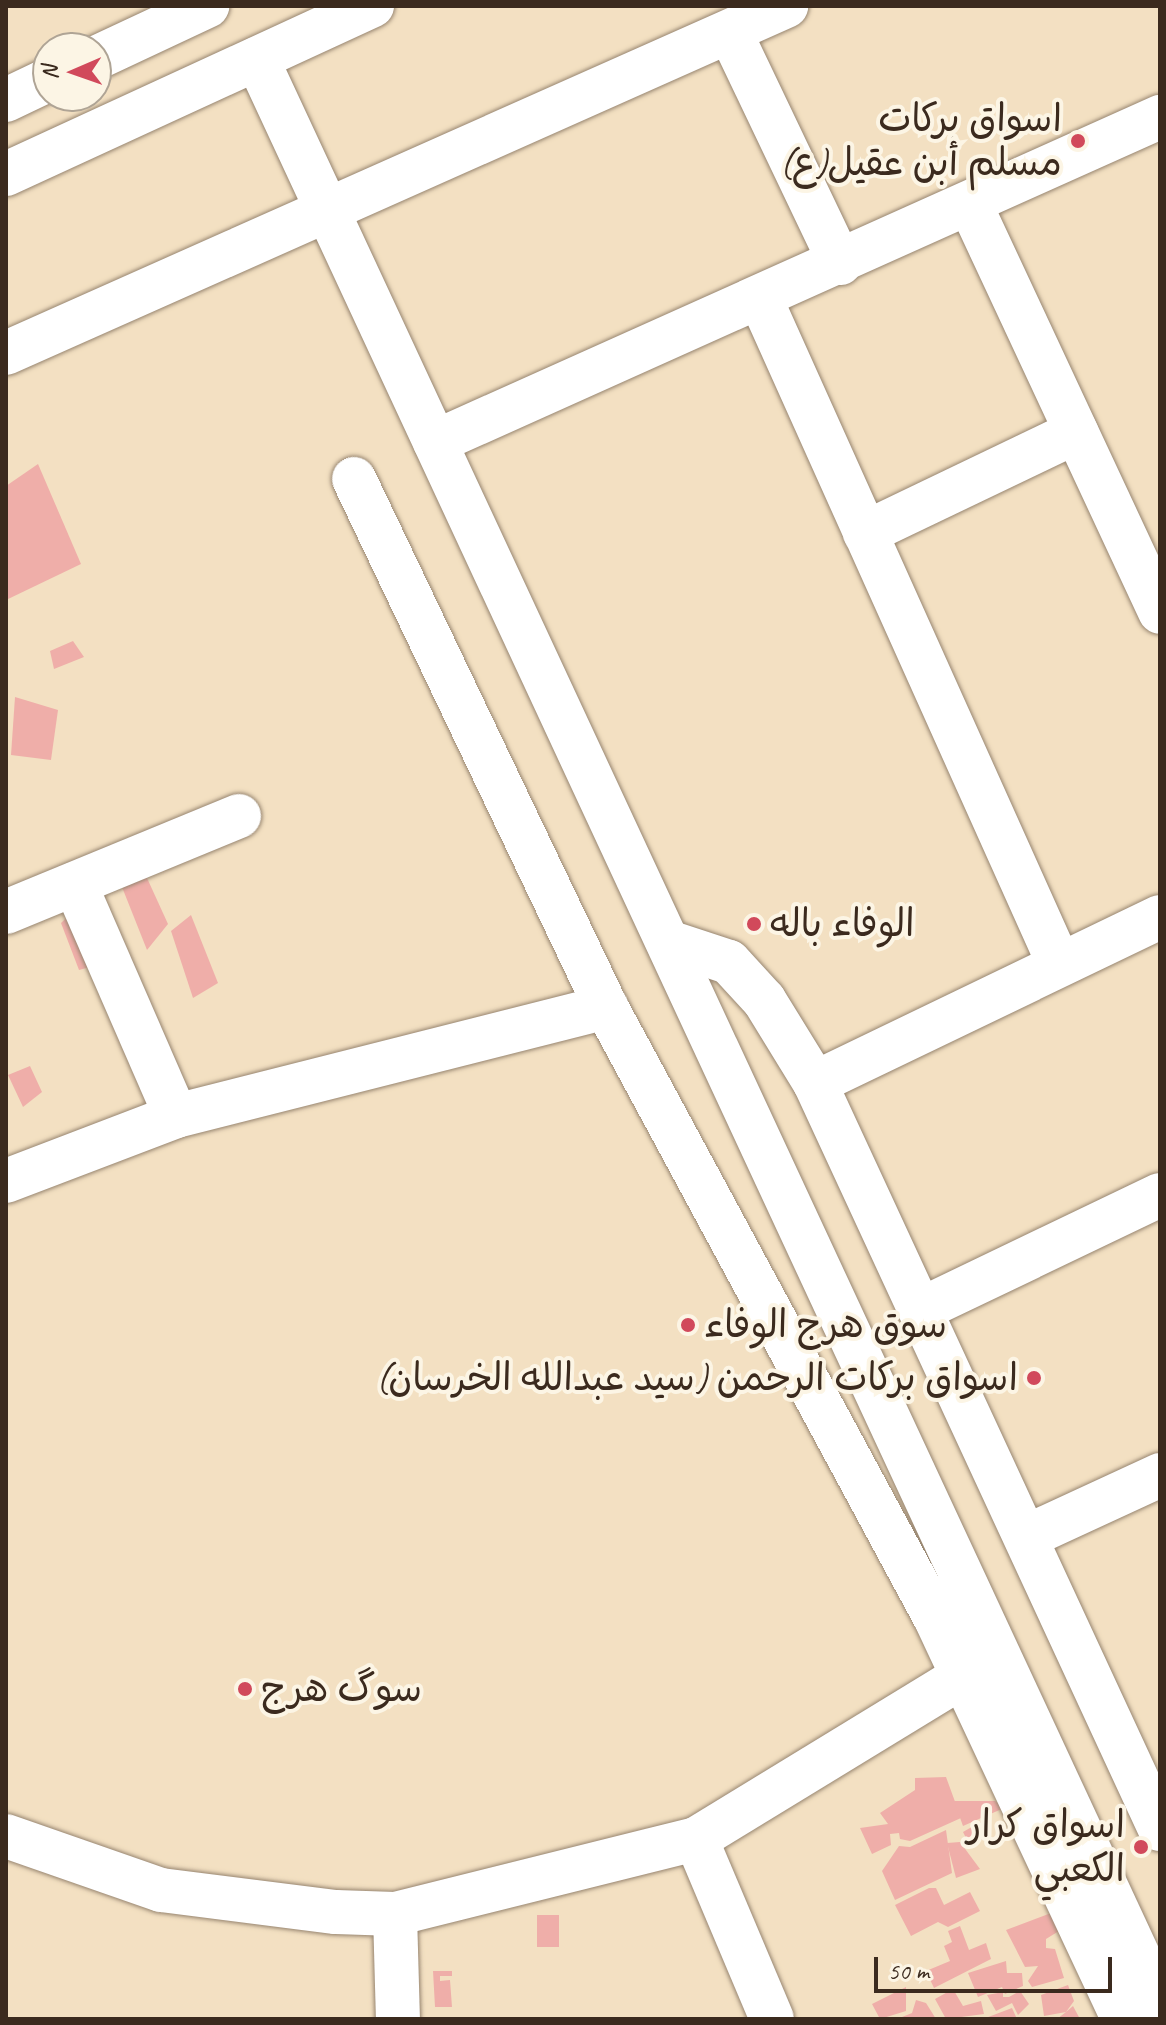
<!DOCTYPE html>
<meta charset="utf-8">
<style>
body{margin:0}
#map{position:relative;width:1166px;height:2025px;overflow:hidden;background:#f3e0c2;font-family:Caveat,"Playpen Sans Arabic",sans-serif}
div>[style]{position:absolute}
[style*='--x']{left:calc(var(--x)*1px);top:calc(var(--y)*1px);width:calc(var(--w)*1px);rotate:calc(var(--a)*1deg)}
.building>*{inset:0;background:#efaea9;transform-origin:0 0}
.roads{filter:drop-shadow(0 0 2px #978570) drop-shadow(0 0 2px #978570)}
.minor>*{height:44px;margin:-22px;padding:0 22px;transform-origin:22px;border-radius:22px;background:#fff}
.highway>*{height:44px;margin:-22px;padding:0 22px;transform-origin:22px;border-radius:22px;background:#fff}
.dots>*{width:22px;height:22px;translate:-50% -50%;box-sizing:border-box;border:4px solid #fcf5e5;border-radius:50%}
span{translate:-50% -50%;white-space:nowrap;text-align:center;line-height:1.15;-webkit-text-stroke:8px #fcf5e5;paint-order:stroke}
.poi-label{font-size:38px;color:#3b2a1e}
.right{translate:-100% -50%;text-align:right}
.left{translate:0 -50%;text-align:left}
.frame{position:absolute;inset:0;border:8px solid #3b2a1e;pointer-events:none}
.north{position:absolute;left:32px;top:32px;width:80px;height:80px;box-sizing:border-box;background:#fcf5e5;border:2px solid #afa495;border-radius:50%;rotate:268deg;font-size:22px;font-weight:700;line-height:32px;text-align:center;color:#3b2a1e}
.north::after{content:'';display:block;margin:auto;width:28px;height:36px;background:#d1495b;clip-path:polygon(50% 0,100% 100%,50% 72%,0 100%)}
.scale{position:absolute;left:874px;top:1957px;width:238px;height:36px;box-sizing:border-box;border:4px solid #3b2a1e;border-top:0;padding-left:10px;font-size:24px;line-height:28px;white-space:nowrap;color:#3b2a1e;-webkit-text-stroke:6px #fcf5e5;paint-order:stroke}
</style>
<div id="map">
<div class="building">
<i style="clip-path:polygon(38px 464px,81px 564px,6px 600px,6px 486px)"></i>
<i style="clip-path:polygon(73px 641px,84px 657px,54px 669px,50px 651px)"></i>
<i style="clip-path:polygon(15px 697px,58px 710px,51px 760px,11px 755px)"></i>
<i style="clip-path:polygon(142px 867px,168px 924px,147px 950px,118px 877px)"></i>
<i style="clip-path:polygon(76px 909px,101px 964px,79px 970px,61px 923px)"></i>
<i style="clip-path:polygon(191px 915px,218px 983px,193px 998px,171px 931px)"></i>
<i style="clip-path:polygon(30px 1066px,42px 1092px,23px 1107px,8px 1075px)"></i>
<i style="clip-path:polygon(946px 1777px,961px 1818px,910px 1841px,900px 1839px,899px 1833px,890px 1834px,891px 1845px,872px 1854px,860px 1828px,888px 1824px,880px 1813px,915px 1790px,915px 1778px)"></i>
<i style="clip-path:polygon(954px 1801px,995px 1801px,1004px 1808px,963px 1826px)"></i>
<i style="clip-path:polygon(982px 1821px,988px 1822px,990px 1835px,970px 1846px,963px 1832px)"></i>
<i style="clip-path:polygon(946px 1830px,952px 1873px,895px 1900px,882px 1871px,899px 1846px,910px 1847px)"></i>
<i style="clip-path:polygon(960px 1842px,980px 1869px,956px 1878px,947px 1843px)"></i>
<i style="clip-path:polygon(929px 1888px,936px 1888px,944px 1905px,970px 1892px,980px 1911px,948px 1927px,938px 1922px,911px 1936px,895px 1905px)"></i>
<i style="clip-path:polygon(1059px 1910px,1059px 1931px,1046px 1939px,1046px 1948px,1055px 1949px,1064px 1978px,1032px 1987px,1028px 1981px,1038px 1966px,1025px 1967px,1006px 1930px)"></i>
<i style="left:559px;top:1915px;width:32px;height:22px;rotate:90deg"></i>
<i style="clip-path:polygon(960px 1926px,969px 1950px,986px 1943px,991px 1959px,934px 1988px,926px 1971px,950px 1961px,944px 1946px,952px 1942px,948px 1931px)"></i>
<i style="clip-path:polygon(1006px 1961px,1007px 1973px,1022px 1973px,1023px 1986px,1005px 1994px,1002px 1987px,978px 1997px,968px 1973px)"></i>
<i style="clip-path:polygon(433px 1971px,452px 1971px,452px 1976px,440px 1976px,440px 1981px,450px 1980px,452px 2007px,435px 2007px)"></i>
<i style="clip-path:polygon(1068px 1985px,1074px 2001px,1066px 2012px,1073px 2006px,1080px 2019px,1057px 2019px,1066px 2012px,1044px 2016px,1041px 1995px)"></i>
<i style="clip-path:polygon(906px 1987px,906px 2011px,880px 2019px,872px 2004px)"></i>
<i style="clip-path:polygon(953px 1989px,963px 2006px,981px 2001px,984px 2014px,946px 2019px,935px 1999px)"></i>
<i style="clip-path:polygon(1020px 1991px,1029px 2004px,1018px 2015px,1012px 2003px,996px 2011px,987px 1995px,1003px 1992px,1003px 1997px,1009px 1997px)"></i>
<i style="clip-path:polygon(916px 2000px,926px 2003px,936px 2019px,897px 2019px,912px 2013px)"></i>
<i style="clip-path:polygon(1012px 2008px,1017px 2019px,983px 2019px)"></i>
</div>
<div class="roads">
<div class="minor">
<i style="--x:730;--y:32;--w:256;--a:64.5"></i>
<i style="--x:257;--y:59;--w:2143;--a:65.08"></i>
<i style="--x:970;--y:204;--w:450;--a:65"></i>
<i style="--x:761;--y:300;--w:728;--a:65.83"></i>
<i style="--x:6;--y:353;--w:854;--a:-23.98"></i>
<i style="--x:435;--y:442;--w:795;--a:-24.15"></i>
<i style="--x:354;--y:479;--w:585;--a:64.49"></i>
<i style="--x:606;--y:1007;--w:695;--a:61.67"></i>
<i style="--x:936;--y:1619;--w:442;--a:64.9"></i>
<i style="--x:865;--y:533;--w:234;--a:-25.6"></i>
<i style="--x:75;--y:884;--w:253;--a:66.5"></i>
<i style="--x:6;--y:912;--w:252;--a:-22.4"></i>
<i style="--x:668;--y:942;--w:64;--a:18.2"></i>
<i style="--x:729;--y:962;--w:52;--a:47.4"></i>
<i style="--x:764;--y:1000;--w:97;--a:58.4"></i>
<i style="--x:815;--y:1083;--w:822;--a:65.18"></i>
<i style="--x:815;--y:1083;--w:383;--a:-25.7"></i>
<i style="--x:6;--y:1181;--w:182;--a:-20.9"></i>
<i style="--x:176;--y:1116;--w:444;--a:-14.2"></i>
<i style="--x:922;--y:1309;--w:264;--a:-25.6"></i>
<i style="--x:1026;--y:1537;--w:148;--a:-24.8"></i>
<i style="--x:6;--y:1836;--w:164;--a:19.2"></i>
<i style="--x:161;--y:1890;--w:176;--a:7.2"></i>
<i style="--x:336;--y:1912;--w:59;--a:1.9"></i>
<i style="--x:395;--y:1914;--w:310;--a:-14"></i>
<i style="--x:696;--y:1839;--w:313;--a:-31.4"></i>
<i style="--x:696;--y:1839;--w:195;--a:67.1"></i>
<i style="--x:395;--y:1914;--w:105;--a:88.4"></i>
</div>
<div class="highway">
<i style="--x:96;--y:58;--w:123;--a:-25.1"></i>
<i style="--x:6;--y:100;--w:47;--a:-25.5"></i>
<i style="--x:6;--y:174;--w:403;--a:-24.7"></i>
</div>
</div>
<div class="dots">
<i style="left:1078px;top:141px;background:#d1495b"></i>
<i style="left:754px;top:924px;background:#d1495b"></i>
<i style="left:688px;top:1325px;background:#d1495b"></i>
<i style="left:1034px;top:1378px;background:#d1495b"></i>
<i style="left:245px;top:1689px;background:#d1495b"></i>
<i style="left:1141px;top:1847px;background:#d1495b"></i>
</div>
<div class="poi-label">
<span class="right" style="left:1062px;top:141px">اسواق بركات<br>مسلم أبن عقيل(ع)</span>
<span class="left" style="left:770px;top:924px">الوفاء باله</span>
<span class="left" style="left:704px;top:1325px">سوق هرج الوفاء</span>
<span class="right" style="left:1018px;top:1378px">اسواق بركات الرحمن (سيد عبدالله الخرسان)</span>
<span class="left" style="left:261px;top:1689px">سوگ هرج</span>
<span class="right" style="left:1125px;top:1847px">اسواق كرار<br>الكعبي</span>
</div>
<div class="frame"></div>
<div class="north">N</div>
<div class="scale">50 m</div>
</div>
